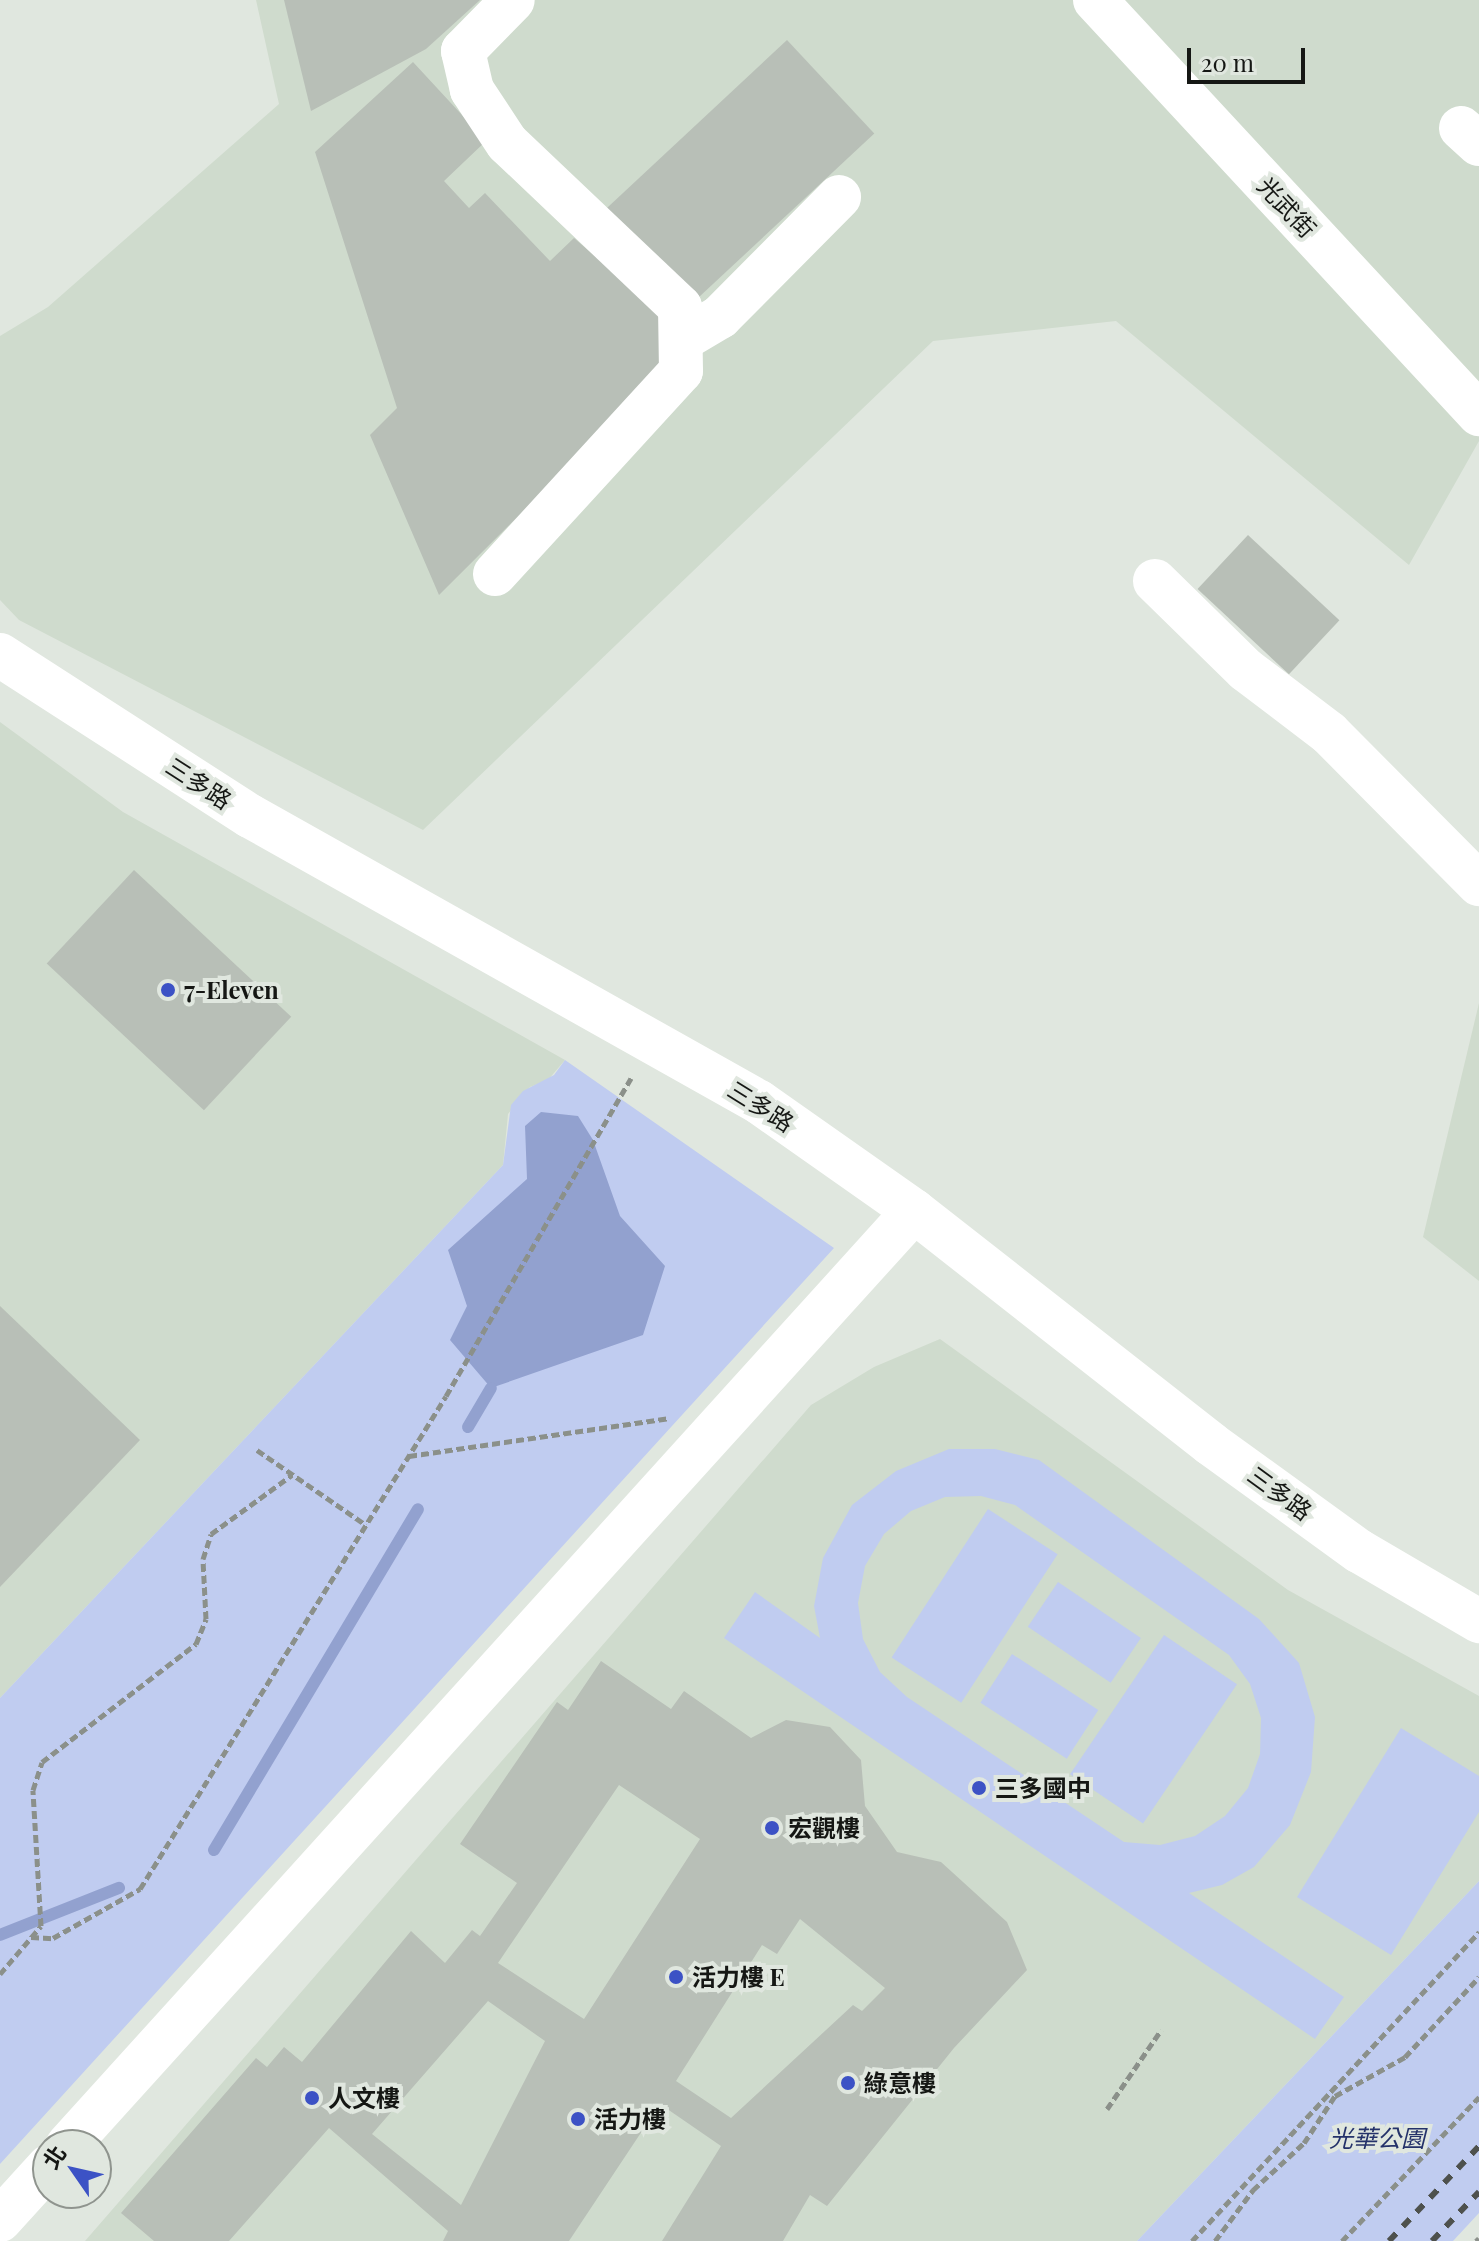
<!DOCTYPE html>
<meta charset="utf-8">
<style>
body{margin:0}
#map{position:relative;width:1479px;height:2241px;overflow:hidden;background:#e0e7df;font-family:"Playfair Display","Noto Sans TC",serif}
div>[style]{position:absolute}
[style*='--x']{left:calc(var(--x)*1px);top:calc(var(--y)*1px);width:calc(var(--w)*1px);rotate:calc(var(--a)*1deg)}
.built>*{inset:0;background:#cfdbcd}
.green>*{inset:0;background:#c0ccf0;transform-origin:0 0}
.water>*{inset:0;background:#92a1cf}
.stream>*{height:12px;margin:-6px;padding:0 6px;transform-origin:6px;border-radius:6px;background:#92a1cf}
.building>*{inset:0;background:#b8bfb7;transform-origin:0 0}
.path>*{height:5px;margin-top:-2.5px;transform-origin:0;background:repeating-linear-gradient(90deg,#8b908a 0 8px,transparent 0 12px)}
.minor>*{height:44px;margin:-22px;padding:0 22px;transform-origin:22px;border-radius:22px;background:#fff}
.rail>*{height:6px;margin-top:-3px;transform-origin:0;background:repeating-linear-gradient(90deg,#4e514d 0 10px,transparent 0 20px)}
.dots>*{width:22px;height:22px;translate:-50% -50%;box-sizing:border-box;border:4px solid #e0e7df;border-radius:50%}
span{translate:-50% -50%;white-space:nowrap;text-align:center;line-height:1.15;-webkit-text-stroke:8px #e0e7df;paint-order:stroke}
.street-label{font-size:24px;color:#151714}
.poi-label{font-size:24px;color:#151714;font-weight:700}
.left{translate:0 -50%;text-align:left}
.park-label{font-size:24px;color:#24326a;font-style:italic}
.north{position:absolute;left:32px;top:2129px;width:80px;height:80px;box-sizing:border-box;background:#e0e7df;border:2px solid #8f948e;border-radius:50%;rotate:304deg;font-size:22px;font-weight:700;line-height:32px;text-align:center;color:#151714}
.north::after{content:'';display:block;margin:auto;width:28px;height:36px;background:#3c52c5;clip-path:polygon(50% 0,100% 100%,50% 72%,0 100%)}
.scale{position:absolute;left:1187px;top:48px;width:118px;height:36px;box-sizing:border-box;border:4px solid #151714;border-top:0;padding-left:10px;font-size:24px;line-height:28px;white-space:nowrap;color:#151714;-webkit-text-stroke:6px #e0e7df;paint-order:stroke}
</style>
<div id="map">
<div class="built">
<i style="clip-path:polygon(256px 0,1479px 0,1479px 441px,1409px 565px,1116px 321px,933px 341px,423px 830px,19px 620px,0 600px,0 336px,48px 307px,279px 104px)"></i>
<i style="clip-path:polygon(0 722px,123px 812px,565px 1060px,548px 1080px,530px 1087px,508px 1114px,503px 1165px,0 1698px)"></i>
<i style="clip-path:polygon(1479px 1003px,1479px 1281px,1423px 1237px)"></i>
<i style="clip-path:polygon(940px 1339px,1288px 1590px,1479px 1696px,1479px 1881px,1137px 2241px,85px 2241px,811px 1405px,874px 1367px)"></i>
</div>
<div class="green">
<i style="clip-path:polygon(565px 1060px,834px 1248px,0 2164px,0 1698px,503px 1165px,511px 1105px,523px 1091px,554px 1075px)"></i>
<i style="clip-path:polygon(evenodd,949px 1449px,995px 1449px,1039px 1460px,1259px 1619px,1299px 1663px,1315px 1717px,1311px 1772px,1290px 1825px,1254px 1867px,1222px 1885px,1189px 1893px,1344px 1997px,1315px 2039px,724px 1638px,755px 1592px,820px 1638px,814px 1606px,823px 1558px,852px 1505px,896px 1471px,949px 1449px,981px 1496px,1015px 1505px,1229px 1655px,1250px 1684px,1261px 1718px,1260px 1754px,1248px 1788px,1225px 1816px,1195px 1836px,1160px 1845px,1124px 1842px,907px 1697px,880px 1672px,863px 1639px,858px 1603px,865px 1566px,884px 1534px,911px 1511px,945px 1497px,981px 1496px)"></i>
<i style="left:988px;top:1509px;width:83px;height:177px;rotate:33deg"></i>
<i style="left:1058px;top:1582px;width:100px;height:54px;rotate:34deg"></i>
<i style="left:1164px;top:1635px;width:88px;height:168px;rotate:34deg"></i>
<i style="left:1012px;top:1654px;width:103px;height:58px;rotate:33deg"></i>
<i style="clip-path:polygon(1401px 1728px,1479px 1776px,1479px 1812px,1391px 1955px,1297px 1897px)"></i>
<i style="clip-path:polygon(1479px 1881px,1479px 2213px,1453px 2241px,1137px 2241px)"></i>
</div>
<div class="water">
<i style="clip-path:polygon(541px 1112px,578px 1116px,593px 1140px,620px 1216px,665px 1266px,643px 1335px,491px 1388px,450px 1340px,467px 1306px,448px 1250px,527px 1179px,525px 1126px)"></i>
</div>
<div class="stream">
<i style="--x:468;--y:1427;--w:45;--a:-59.5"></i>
<i style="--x:214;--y:1850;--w:397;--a:-59.1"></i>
<i style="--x:0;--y:1935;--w:128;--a:-21.6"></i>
</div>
<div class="building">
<i style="clip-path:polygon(284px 0,480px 0,426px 49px,311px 111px)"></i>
<i style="left:787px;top:40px;width:128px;height:251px;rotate:47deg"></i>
<i style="clip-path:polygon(413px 62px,486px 141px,444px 181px,469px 208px,485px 193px,550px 261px,574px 238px,665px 317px,667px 368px,439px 595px,370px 435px,397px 408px,315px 152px)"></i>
<i style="left:1248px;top:535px;width:125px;height:74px;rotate:43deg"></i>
<i style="left:134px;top:870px;width:215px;height:128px;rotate:43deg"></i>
<i style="clip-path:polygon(0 1306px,140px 1440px,0 1587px)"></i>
<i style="clip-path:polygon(evenodd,601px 1661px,671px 1709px,684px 1691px,751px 1738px,786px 1720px,830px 1727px,861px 1760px,865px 1806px,897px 1852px,941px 1862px,1007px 1922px,1027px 1970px,954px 2048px,827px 2206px,810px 2195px,783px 2241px,662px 2241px,721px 2146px,660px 2104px,569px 2241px,443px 2241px,448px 2231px,329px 2128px,229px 2241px,154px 2241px,121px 2213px,256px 2058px,267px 2067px,284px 2047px,302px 2062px,411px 1931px,445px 1963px,472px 1930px,480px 1936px,517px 1883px,460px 1844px,557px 1702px,568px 1710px,601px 1661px,619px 1785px,700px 1839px,584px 2019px,498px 1963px,619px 1785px,601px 1661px,800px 1919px,885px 1988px,862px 2011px,853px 2005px,731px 2118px,676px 2081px,762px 1945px,777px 1954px,800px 1919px,601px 1661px,488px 2001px,545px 2041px,461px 2205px,372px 2134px,488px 2001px)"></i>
</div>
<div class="path">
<i style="--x:257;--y:1450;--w:132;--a:34.5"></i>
<i style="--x:409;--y:1456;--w:262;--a:-8.3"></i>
<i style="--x:31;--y:1937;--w:22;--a:3"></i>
<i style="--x:53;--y:1938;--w:100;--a:-29.4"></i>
<i style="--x:140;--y:1889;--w:580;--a:-58.17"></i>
<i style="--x:446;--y:1396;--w:368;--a:-59.8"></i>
<i style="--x:0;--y:1974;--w:63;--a:-49.5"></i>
<i style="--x:41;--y:1926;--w:136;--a:-93.4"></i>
<i style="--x:33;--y:1790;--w:29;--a:-72"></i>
<i style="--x:42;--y:1762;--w:194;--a:-37.5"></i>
<i style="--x:196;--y:1644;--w:27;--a:-68"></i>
<i style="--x:206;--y:1619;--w:60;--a:-92.9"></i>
<i style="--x:203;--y:1559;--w:26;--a:-72"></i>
<i style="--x:211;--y:1534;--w:100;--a:-36.1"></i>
<i style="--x:1107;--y:2109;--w:96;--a:-55.6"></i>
<i style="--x:1192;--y:2241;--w:422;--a:-47.1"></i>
<i style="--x:1215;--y:2241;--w:64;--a:-53.3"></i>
<i style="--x:1253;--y:2190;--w:69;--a:-42.7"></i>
<i style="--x:1304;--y:2143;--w:56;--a:-56.6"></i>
<i style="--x:1335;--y:2096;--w:80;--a:-29.1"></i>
<i style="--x:1405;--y:2057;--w:109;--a:-47.2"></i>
<i style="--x:1342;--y:2241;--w:199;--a:-46.4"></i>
<i style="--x:1476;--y:2241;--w:4;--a:-45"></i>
</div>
<div class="minor">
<i style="--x:1095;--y:0;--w:565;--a:47.15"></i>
<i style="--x:1461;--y:128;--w:24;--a:42"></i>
<i style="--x:681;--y:340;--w:45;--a:-30.5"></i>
<i style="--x:720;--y:317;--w:169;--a:-45.2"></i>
<i style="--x:495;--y:574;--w:275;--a:-47.5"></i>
<i style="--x:681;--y:371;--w:64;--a:-90.9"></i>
<i style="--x:680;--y:307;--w:238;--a:-136.5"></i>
<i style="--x:507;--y:143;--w:64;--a:-123.4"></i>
<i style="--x:472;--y:90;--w:40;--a:-103"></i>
<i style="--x:463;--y:51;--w:71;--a:-45.6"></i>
<i style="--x:1155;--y:581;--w:127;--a:44.4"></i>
<i style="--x:1246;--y:670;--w:104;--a:37.2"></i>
<i style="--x:1329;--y:733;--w:213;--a:45.2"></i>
<i style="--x:0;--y:655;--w:297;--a:32.8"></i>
<i style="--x:250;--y:816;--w:584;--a:29.33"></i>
<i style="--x:759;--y:1102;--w:189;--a:35.1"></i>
<i style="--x:914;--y:1211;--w:377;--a:38.1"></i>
<i style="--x:1211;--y:1444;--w:183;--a:35.9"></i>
<i style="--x:1359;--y:1551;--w:139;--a:30.3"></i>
<i style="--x:68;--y:2145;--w:1260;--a:-47.83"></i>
<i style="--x:0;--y:2220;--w:72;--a:-47.8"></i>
</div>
<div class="rail">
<i style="--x:1389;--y:2241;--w:131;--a:-46.5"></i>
<i style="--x:1432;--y:2241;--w:68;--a:-46.2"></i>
</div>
<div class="dots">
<i style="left:168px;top:990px;background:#3c52c5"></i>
<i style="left:979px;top:1788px;background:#3c52c5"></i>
<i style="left:772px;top:1828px;background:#3c52c5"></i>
<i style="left:676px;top:1977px;background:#3c52c5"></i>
<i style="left:848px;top:2083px;background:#3c52c5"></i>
<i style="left:312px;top:2098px;background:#3c52c5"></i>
<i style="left:578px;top:2119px;background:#3c52c5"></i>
</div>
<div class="street-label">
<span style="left:1287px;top:207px;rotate:47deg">光武街</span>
<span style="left:199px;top:783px;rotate:33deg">三多路</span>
<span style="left:761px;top:1106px;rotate:32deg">三多路</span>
<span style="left:1280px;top:1493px;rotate:36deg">三多路</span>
</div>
<div class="poi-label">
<span class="left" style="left:184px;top:990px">7-Eleven</span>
<span class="left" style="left:995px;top:1788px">三多國中</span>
<span class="left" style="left:788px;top:1828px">宏觀樓</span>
<span class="left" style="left:692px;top:1977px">活力樓 E</span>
<span class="left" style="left:864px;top:2083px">綠意樓</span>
<span class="left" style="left:328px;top:2098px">人文樓</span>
<span class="left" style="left:594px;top:2119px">活力樓</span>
</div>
<div class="park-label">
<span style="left:1377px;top:2138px">光華公園</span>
</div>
<div class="north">北</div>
<div class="scale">20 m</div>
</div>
